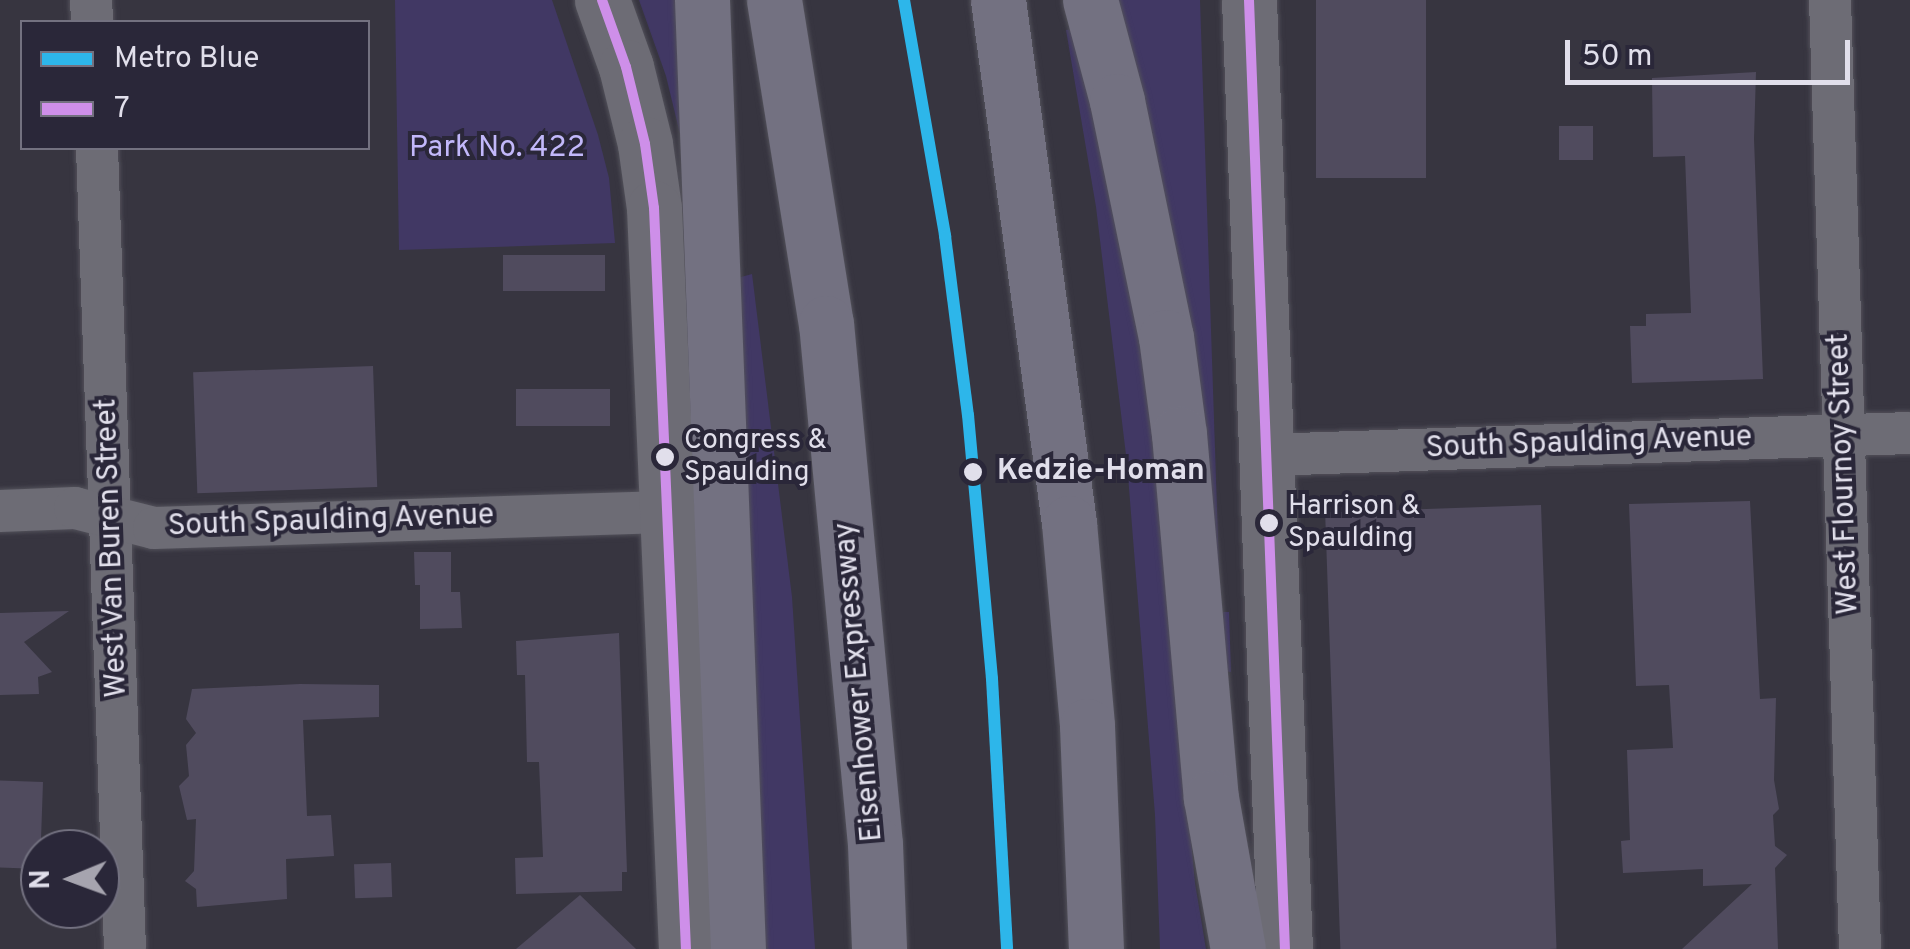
<!DOCTYPE html>
<style>
body{margin:0}
#map{position:relative;width:1910px;height:949px;overflow:hidden;background:#373540;font-family:Overpass,sans-serif}
div>[style]{position:absolute}
[style*='--x']{left:calc(var(--x)*1px);top:calc(var(--y)*1px);width:calc(var(--w)*1px);rotate:calc(var(--a)*1deg)}
.green>*{inset:0;background:#413864}
.building>*{inset:0;background:#504b5e;transform-origin:0 0}
.roads{filter:drop-shadow(0 0 2px #52515a) drop-shadow(0 0 2px #52515a)}
.street>*{height:42px;margin:-21px;padding:0 21px;transform-origin:21px;border-radius:21px;background:#6d6c75}
.secondary>*{height:55px;margin:-27.5px;padding:0 27.5px;transform-origin:27.5px;border-radius:27.5px;background:#6d6c75}
.highway>*{height:55px;margin:-27.5px;padding:0 27.5px;transform-origin:27.5px;border-radius:27.5px;background:#737181}
.bus-1>*{height:10px;margin:-5px;padding:0 5px;transform-origin:5px;border-radius:5px;background:#ce8fe9}
.metro-1>*{height:12px;margin:-6px;padding:0 6px;transform-origin:6px;border-radius:6px;background:#2db6ea}
.dots>*{width:28px;height:28px;translate:-50% -50%;box-sizing:border-box;border:5px solid #2a2739;border-radius:50%}
span{translate:-50% -50%;white-space:nowrap;text-align:center;line-height:1.15;-webkit-text-stroke:8px #2a2739;paint-order:stroke}
.bus-label{font-size:28px;color:#e1dfeb}
.left{translate:0 -50%;text-align:left}
.park-label{font-size:30px;color:#c2b8fa}
.street-label{font-size:30px;color:#e1dfeb}
.stop-label{font-size:30px;color:#e1dfeb;font-weight:700}
.legend{position:absolute;left:20px;top:20px;width:350px;height:130px;box-sizing:border-box;background:#2a2739;border:2px solid #737180;margin:0;padding:12px 18px;list-style:none;font-size:30px;color:#e1dfeb}
.legend li{display:flex;align-items:center;gap:20px;height:50px}
.legend b{width:50px;border:2px solid #737180}
.north{position:absolute;left:20px;top:829px;width:100px;height:100px;box-sizing:border-box;background:#2a2739;border:2px solid #737180;border-radius:50%;rotate:269deg;font-size:28px;font-weight:700;line-height:40px;text-align:center;color:#e1dfeb}
.north::after{content:'';display:block;margin:auto;width:35px;height:45px;background:#a6a4af;clip-path:polygon(50% 0,100% 100%,50% 72%,0 100%)}
.scale{position:absolute;left:1565px;top:40px;width:285px;height:45px;box-sizing:border-box;border:5px solid #e1dfeb;border-top:0;padding-left:12px;font-size:30px;line-height:35px;white-space:nowrap;color:#e1dfeb;-webkit-text-stroke:8px #2a2739;paint-order:stroke}
</style>
<div id="map">
<div class="green">
<i style="clip-path:polygon(395px 0,552px 0,598px 135px,609px 178px,615px 243px,399px 250px)"></i>
<i style="clip-path:polygon(639px 0,684px 0,680px 134px,666px 76px)"></i>
<i style="clip-path:polygon(1109px 0,1200px 0,1220px 599px,1221px 612px,1229px 612px,1231px 672px,1222px 671px)"></i>
<i style="clip-path:polygon(1080px 28px,1149px 379px,1195px 883px,1206px 949px,1160px 949px,1155px 815px,1127px 463px,1096px 207px,1066px 30px)"></i>
<i style="clip-path:polygon(752px 274px,792px 597px,815px 949px,756px 949px,734px 279px)"></i>
</div>
<div class="building">
<i style="left:1316px;top:0;width:110px;height:178px"></i>
<i style="clip-path:polygon(1756px 72px,1754px 139px,1763px 379px,1632px 383px,1630px 326px,1646px 326px,1646px 314px,1691px 313px,1685px 156px,1653px 157px,1652px 78px)"></i>
<i style="left:1593px;top:126px;width:34px;height:34px;rotate:90deg"></i>
<i style="left:605px;top:255px;width:36px;height:102px;rotate:90deg"></i>
<i style="left:373px;top:366px;width:121px;height:180px;rotate:88deg"></i>
<i style="left:610px;top:389px;width:37px;height:94px;rotate:90deg"></i>
<i style="clip-path:polygon(1750px 501px,1760px 699px,1776px 698px,1774px 780px,1779px 809px,1773px 815px,1775px 846px,1787px 855px,1775px 868px,1778px 949px,1682px 949px,1752px 884px,1703px 886px,1703px 869px,1623px 873px,1621px 841px,1630px 840px,1627px 750px,1673px 748px,1669px 685px,1636px 686px,1629px 504px)"></i>
<i style="left:1541px;top:505px;width:444px;height:216px;rotate:88deg"></i>
<i style="clip-path:polygon(414px 552px,451px 552px,451px 592px,460px 592px,462px 628px,420px 629px,420px 585px,415px 585px)"></i>
<i style="clip-path:polygon(69px 611px,24px 642px,52px 672px,38px 677px,39px 694px,0 695px,0 613px)"></i>
<i style="clip-path:polygon(619px 633px,627px 872px,622px 872px,622px 891px,516px 894px,515px 858px,543px 857px,539px 762px,527px 762px,525px 675px,517px 675px,516px 641px)"></i>
<i style="clip-path:polygon(300px 684px,379px 685px,379px 717px,303px 720px,307px 816px,331px 815px,334px 856px,286px 859px,287px 899px,197px 907px,196px 889px,185px 881px,194px 871px,196px 819px,187px 820px,179px 786px,189px 776px,186px 745px,196px 733px,186px 719px,192px 689px)"></i>
<i style="left:43px;top:782px;width:87px;height:43px;rotate:92deg"></i>
<i style="left:391px;top:863px;width:34px;height:37px;rotate:88deg"></i>
<i style="clip-path:polygon(580px 895px,636px 949px,516px 949px)"></i>
</div>
<div class="roads">
<div class="street">
<i style="--x:91;--y:0;--w:22;--a:87"></i>
<i style="--x:1830;--y:0;--w:949;--a:88.19"></i>
<i style="--x:97;--y:148;--w:801;--a:88"></i>
<i style="--x:1267;--y:455;--w:643;--a:-1.96"></i>
<i style="--x:0;--y:511;--w:75;--a:-2.3"></i>
<i style="--x:75;--y:508;--w:81;--a:14.2"></i>
<i style="--x:154;--y:528;--w:511;--a:-1.79"></i>
</div>
<div class="secondary">
<i style="--x:602;--y:0;--w:71;--a:70.3"></i>
<i style="--x:626;--y:67;--w:79;--a:76.1"></i>
<i style="--x:645;--y:144;--w:65;--a:82"></i>
<i style="--x:654;--y:208;--w:742;--a:87.53"></i>
<i style="--x:1249;--y:0;--w:950;--a:87.83"></i>
</div>
<div class="highway">
<i style="--x:702;--y:0;--w:950;--a:87.83"></i>
<i style="--x:774;--y:0;--w:327;--a:80.9"></i>
<i style="--x:826;--y:323;--w:523;--a:84.63"></i>
<i style="--x:875;--y:844;--w:105;--a:87.8"></i>
<i style="--x:998;--y:0;--w:528;--a:82.27"></i>
<i style="--x:1069;--y:523;--w:204;--a:84.9"></i>
<i style="--x:1087;--y:726;--w:223;--a:87.7"></i>
<i style="--x:1090;--y:0;--w:105;--a:75"></i>
<i style="--x:1117;--y:101;--w:241;--a:78.3"></i>
<i style="--x:1166;--y:337;--w:98;--a:82.4"></i>
<i style="--x:1179;--y:434;--w:365;--a:85"></i>
<i style="--x:1211;--y:798;--w:153;--a:79.9"></i>
</div>
</div>
<div class="bus-1">
<i style="--x:602;--y:0;--w:71;--a:70.3"></i>
<i style="--x:626;--y:67;--w:79;--a:76.1"></i>
<i style="--x:645;--y:144;--w:65;--a:82"></i>
<i style="--x:654;--y:208;--w:742;--a:87.53"></i>
<i style="--x:1249;--y:0;--w:950;--a:87.83"></i>
</div>
<div class="metro-1">
<i style="--x:904;--y:0;--w:240;--a:80.1"></i>
<i style="--x:945;--y:236;--w:180;--a:82.7"></i>
<i style="--x:968;--y:415;--w:265;--a:84.8"></i>
<i style="--x:992;--y:679;--w:270;--a:86.8"></i>
</div>
<div class="dots">
<i style="left:665px;top:457px;background:#e1dfeb"></i>
<i style="left:973px;top:472px;background:#e1dfeb"></i>
<i style="left:1269px;top:523px;background:#e1dfeb"></i>
</div>
<div class="bus-label">
<span class="left" style="left:684px;top:457px">Congress &amp;<br>Spaulding</span>
<span class="left" style="left:1288px;top:523px">Harrison &amp;<br>Spaulding</span>
</div>
<div class="park-label">
<span style="left:497px;top:149px">Park No. 422</span>
</div>
<div class="street-label">
<span style="left:1589px;top:444px;rotate:-2deg">South Spaulding Avenue</span>
<span style="left:1845px;top:474px;rotate:-92deg">West Flournoy Street</span>
<span style="left:331px;top:522px;rotate:-2deg">South Spaulding Avenue</span>
<span style="left:113px;top:548px;rotate:-92deg">West Van Buren Street</span>
<span style="left:860px;top:682px;rotate:-95deg">Eisenhower Expressway</span>
</div>
<div class="stop-label">
<span class="left" style="left:997px;top:472px">Kedzie-Homan</span>
</div>
<ul class="legend">
<li><b style="height:12px;background:#2db6ea"></b>Metro Blue</li>
<li><b style="height:12px;background:#ce8fe9"></b>7</li>
</ul>
<div class="north">N</div>
<div class="scale">50 m</div>
</div>
